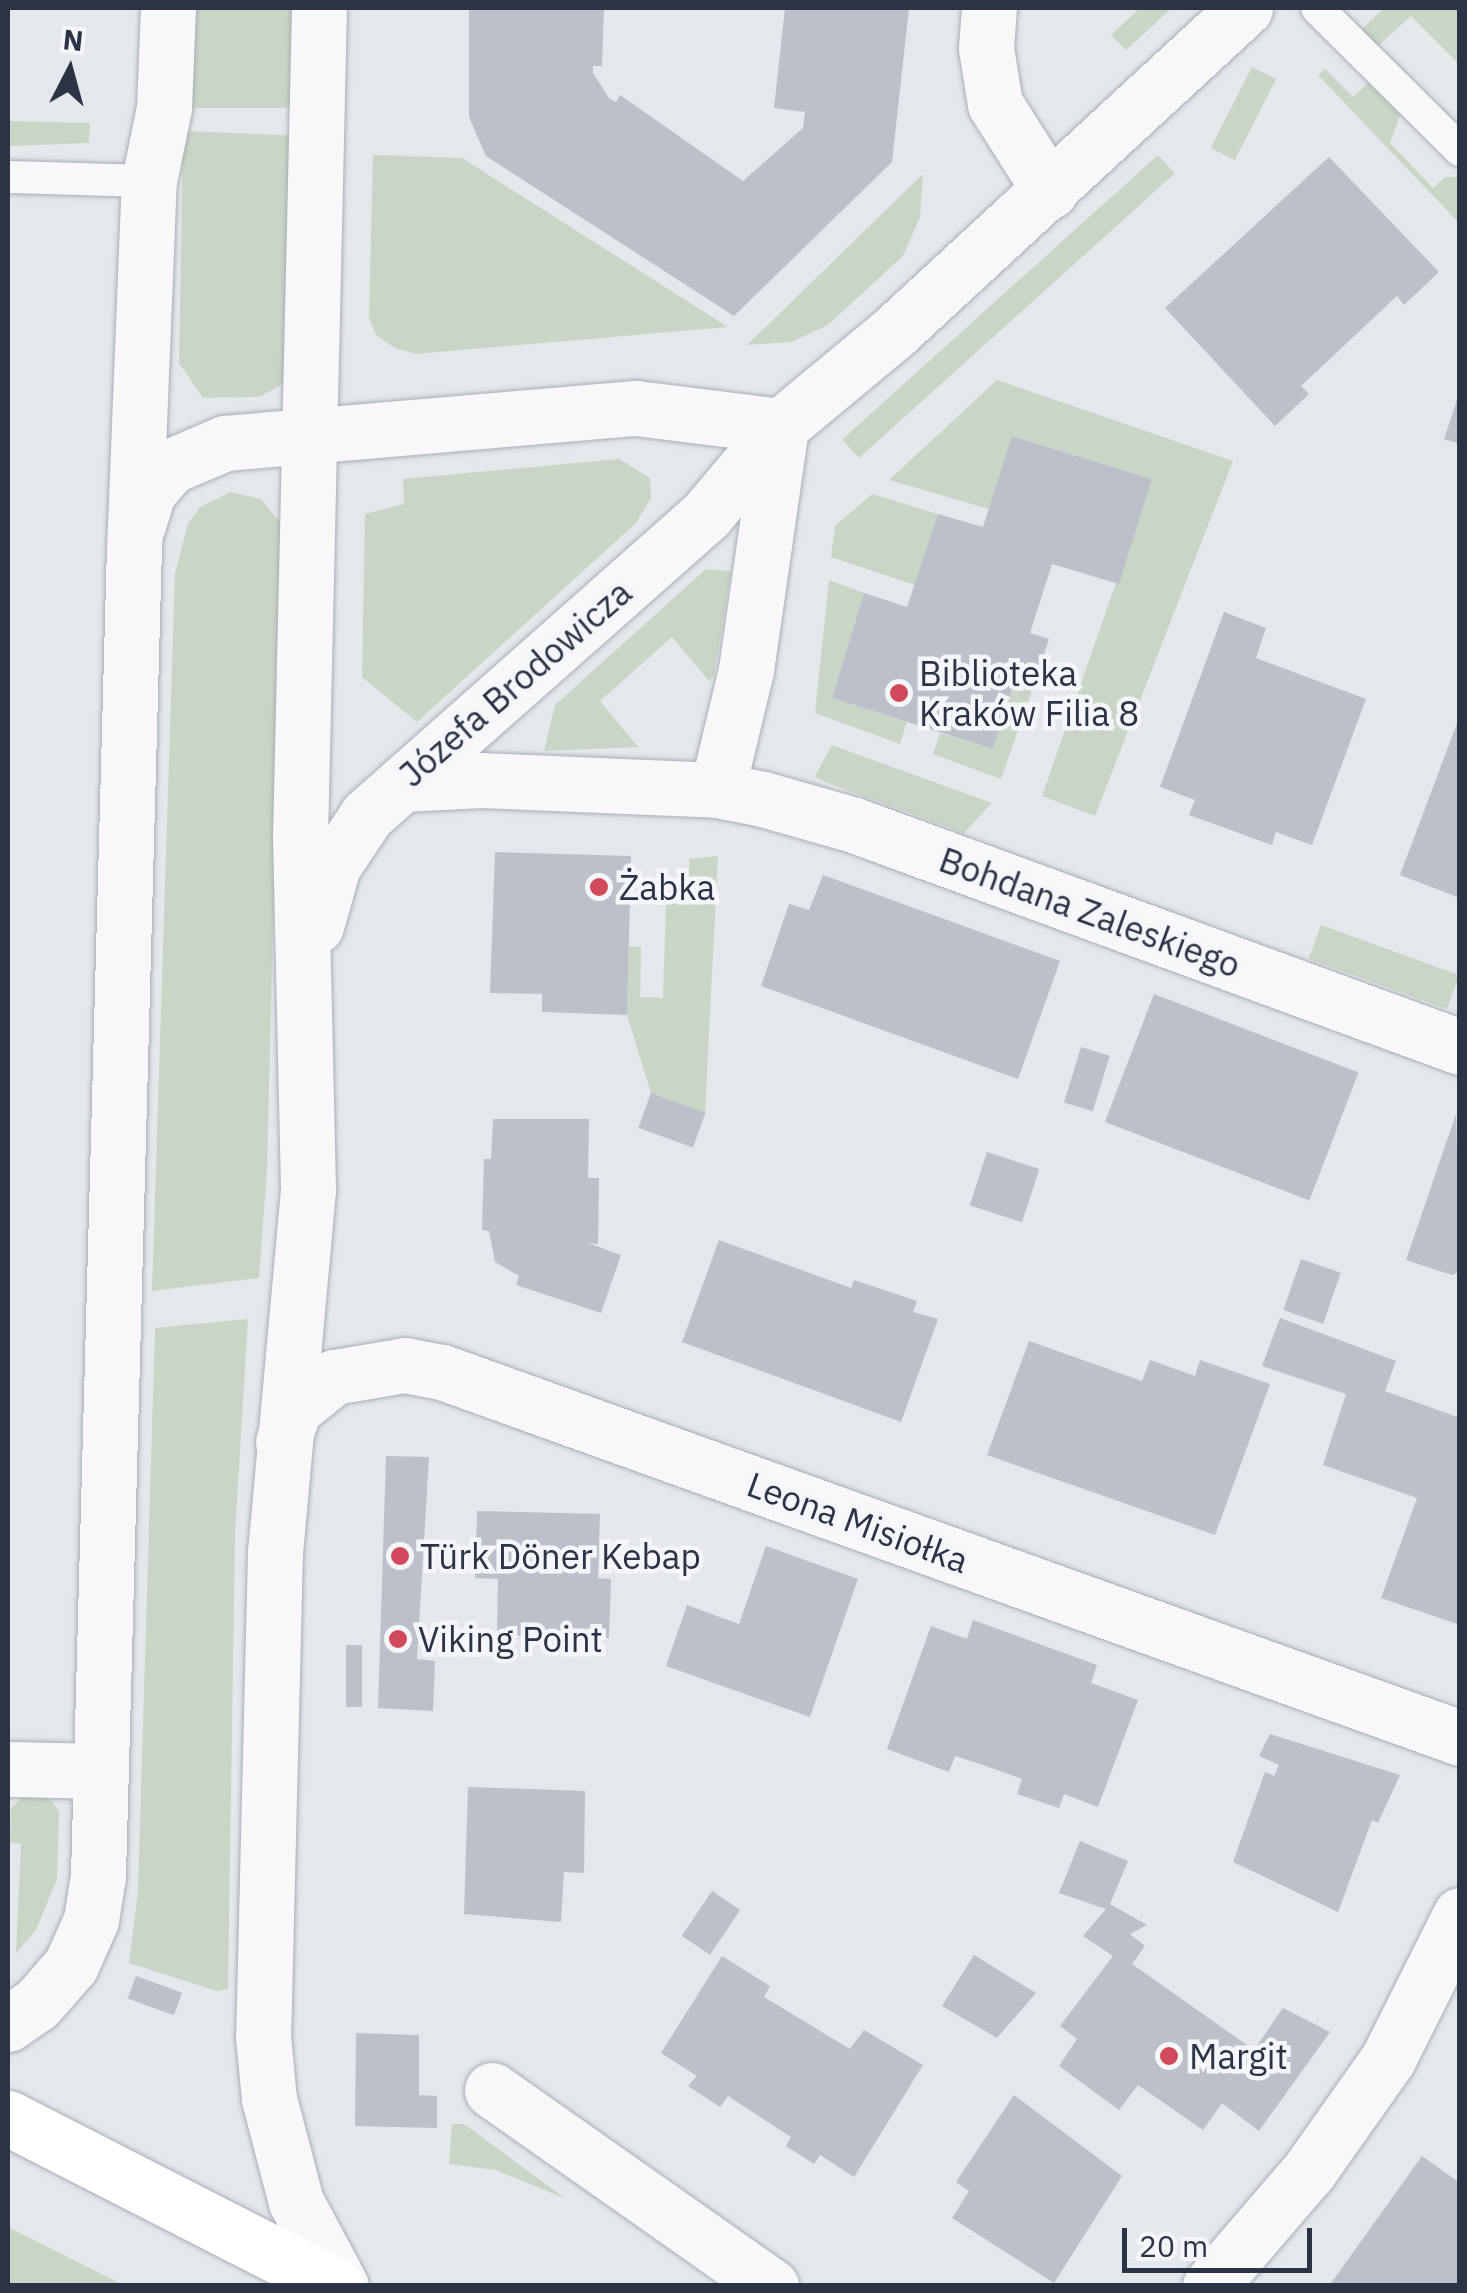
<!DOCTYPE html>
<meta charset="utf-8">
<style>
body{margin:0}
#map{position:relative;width:1467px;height:2293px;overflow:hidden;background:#e4e7ec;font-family:"IBM Plex Sans",sans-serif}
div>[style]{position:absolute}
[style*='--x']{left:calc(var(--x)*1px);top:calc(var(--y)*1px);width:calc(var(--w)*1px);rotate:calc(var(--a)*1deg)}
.green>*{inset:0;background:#c9d6c5;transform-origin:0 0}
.building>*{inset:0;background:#bbc0ca;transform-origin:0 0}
.roads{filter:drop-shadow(0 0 2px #a9aeb7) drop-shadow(0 0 2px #a9aeb7)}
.service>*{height:32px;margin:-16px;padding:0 16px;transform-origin:16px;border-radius:16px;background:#f7f8fa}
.minor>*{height:55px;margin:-27.5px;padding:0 27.5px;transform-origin:27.5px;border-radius:27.5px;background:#f7f8fa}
.tertiary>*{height:55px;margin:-27.5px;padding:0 27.5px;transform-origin:27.5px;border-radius:27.5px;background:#f7f8fa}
.primary>*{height:55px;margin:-27.5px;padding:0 27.5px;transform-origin:27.5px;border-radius:27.5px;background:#fff}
.dots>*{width:28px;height:28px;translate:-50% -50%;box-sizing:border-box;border:5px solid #f4f6f9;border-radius:50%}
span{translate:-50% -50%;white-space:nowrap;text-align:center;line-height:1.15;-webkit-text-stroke:9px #f4f6f9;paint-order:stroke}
.poi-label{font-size:35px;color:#2b3445}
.left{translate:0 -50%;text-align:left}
.street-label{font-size:35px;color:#2b3445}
.frame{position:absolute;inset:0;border:10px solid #2b3445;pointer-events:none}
.north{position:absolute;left:20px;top:20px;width:100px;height:100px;-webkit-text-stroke:8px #f4f6f9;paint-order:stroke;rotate:6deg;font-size:28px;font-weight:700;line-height:40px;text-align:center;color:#2b3445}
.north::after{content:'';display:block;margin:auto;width:35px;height:45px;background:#2b3445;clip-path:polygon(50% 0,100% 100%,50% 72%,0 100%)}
.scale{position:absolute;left:1122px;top:2228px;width:190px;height:45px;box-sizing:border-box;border:5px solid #2b3445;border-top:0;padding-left:12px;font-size:30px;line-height:35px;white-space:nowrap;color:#2b3445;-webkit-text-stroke:8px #f4f6f9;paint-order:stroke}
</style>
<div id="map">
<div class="green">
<i style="left:187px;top:8px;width:115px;height:100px"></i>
<i style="clip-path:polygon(1140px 8px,1172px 8px,1126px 50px,1111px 35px)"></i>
<i style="clip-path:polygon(1384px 8px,1459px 8px,1459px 64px,1411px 16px,1376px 48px,1360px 31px)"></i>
<i style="left:1252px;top:67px;width:27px;height:91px;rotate:27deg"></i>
<i style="clip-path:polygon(1325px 69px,1353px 97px,1368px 83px,1400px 115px,1390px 143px,1433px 188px,1445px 177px,1459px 177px,1459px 223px,1318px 75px)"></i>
<i style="clip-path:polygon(8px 121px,90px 123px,89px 143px,8px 146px)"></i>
<i style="clip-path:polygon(183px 131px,300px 136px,285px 383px,259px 397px,203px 398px,179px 363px)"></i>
<i style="clip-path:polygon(373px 155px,462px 158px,728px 327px,416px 354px,395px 348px,376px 335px,369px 318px)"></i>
<i style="left:1158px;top:155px;width:25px;height:425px;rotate:48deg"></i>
<i style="clip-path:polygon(923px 174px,920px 217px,903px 256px,828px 325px,791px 342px,747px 345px)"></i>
<i style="clip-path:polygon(997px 380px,1233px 461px,1095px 816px,1042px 796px,1152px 479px,1013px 436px,989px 509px,889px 480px)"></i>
<i style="clip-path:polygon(619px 459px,650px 478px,651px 498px,636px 523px,417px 722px,362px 677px,365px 514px,404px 504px,403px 479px)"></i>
<i style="clip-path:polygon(231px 492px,261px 499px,283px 526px,267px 1170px,259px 1278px,152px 1291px,175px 573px,188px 524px,200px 507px)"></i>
<i style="clip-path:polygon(872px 494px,938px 514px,915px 585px,831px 557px,835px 526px)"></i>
<i style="clip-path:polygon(706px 569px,731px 571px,714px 676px,709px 681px,672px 637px,600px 701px,638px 747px,544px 751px,555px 705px)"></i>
<i style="clip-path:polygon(829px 580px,864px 593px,832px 698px,907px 722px,900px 744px,815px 713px)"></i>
<i style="clip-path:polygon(1017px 673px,1036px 679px,1001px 779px,933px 754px,940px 733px,993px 749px)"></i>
<i style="clip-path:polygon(832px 745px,870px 759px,992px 803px,964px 833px,825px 782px,815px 776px)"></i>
<i style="clip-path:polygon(718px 856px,705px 1113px,651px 1093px,627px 1015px,629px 946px,641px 947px,640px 997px,663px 998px,666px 903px,689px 904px,689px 859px)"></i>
<i style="left:1321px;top:925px;width:147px;height:36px;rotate:20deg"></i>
<i style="clip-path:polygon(248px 1319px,235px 1534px,228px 1989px,217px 1991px,129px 1963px,138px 1891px,155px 1328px)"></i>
<i style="clip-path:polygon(45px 1793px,59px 1811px,57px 1879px,36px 1930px,16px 1953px,21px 1844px,10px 1842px,11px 1808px,25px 1795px)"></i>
<i style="clip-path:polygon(452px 2124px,464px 2124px,566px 2199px,496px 2170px,449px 2164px)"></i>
<i style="clip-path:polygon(8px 2227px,123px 2285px,8px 2285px)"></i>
</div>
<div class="building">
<i style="clip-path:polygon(469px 8px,604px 8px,602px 66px,593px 66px,593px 73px,609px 98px,616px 102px,620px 95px,743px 181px,803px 128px,805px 112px,774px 108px,785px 8px,909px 8px,892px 162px,734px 316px,486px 156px,469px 117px)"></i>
<i style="clip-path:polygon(1329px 157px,1439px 272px,1404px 305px,1397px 296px,1301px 386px,1309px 394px,1275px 426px,1165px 308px)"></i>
<i style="clip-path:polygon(1459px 394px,1460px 394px,1460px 444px,1444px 439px)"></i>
<i style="clip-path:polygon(1012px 436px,1152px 479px,1119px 584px,1052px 564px,1030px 633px,1049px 639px,1036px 679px,1017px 673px,993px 749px,832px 698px,864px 593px,907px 607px,938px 514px,983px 527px)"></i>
<i style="clip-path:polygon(1224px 612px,1266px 628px,1256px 658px,1366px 699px,1312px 845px,1276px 832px,1272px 845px,1189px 815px,1195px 800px,1160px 787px)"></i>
<i style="clip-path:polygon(1459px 718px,1460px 718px,1460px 898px,1400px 875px)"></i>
<i style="clip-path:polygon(495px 852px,631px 856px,627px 1015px,542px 1012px,542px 994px,490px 993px)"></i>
<i style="clip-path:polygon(823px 875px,1060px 961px,1018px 1079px,761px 986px,789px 904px,809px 910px)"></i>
<i style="left:1154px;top:994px;width:219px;height:137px;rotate:21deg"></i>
<i style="left:1081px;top:1047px;width:30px;height:58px;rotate:17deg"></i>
<i style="left:651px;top:1093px;width:58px;height:37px;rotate:20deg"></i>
<i style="clip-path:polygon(1456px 1114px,1460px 1271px,1452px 1275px,1406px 1260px)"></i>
<i style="clip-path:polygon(493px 1119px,589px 1119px,588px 1178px,599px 1178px,598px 1244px,588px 1243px,621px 1255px,601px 1313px,516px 1285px,519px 1276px,495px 1262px,489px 1231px,482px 1230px,484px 1159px,491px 1159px)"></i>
<i style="left:987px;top:1152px;width:55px;height:56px;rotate:18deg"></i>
<i style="clip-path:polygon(719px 1240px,851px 1288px,854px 1280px,917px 1301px,913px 1312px,938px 1319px,901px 1422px,682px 1342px)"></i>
<i style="left:1301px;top:1259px;width:42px;height:54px;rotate:19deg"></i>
<i style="clip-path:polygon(1280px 1318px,1396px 1361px,1385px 1391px,1460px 1418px,1460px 1625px,1381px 1598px,1417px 1498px,1323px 1465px,1346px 1394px,1262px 1366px)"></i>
<i style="clip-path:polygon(1029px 1341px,1142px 1381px,1150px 1360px,1195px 1376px,1200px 1360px,1270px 1384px,1215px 1535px,987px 1455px)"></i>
<i style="clip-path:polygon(386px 1456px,429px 1457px,417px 1659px,435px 1661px,433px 1711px,378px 1708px)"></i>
<i style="clip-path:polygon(477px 1511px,600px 1514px,598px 1578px,611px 1579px,609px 1638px,497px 1635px,498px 1579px,475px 1578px)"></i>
<i style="clip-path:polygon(766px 1546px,858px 1579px,810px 1717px,666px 1666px,687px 1605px,739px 1624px)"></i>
<i style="clip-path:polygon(973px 1620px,1097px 1665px,1091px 1683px,1138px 1700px,1098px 1807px,1064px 1794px,1059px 1808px,1017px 1794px,1022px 1779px,983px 1765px,955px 1756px,949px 1772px,887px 1749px,931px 1626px,967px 1639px)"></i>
<i style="left:346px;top:1645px;width:16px;height:62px"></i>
<i style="clip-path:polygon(1270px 1734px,1400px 1775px,1378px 1823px,1372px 1820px,1338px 1912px,1233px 1862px,1265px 1772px,1274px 1776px,1279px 1765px,1259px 1756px)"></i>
<i style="clip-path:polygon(468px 1787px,585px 1791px,584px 1873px,564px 1872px,561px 1922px,464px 1914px)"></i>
<i style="clip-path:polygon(1080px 1841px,1128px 1861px,1110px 1904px,1147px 1925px,1130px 1934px,1145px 1946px,1132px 1964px,1254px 2050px,1283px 2008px,1330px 2032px,1259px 2131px,1222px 2103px,1203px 2130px,1138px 2085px,1119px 2110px,1059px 2066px,1077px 2039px,1060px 2026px,1113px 1956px,1083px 1936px,1106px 1909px,1059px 1893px)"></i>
<i style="left:712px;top:1891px;width:34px;height:54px;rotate:34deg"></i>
<i style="clip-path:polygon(974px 1955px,1036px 1993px,997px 2038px,942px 2006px)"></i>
<i style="clip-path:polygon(722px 1956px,770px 1986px,764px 1997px,850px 2049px,864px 2030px,923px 2065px,854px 2177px,820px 2155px,814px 2164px,786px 2146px,791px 2137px,728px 2096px,720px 2107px,688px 2086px,697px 2076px,661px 2053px)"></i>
<i style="left:136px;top:1976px;width:49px;height:24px;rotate:20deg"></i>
<i style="clip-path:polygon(356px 2033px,419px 2035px,419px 2095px,437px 2096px,437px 2128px,355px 2126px)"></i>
<i style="clip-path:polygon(1014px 2095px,1122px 2176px,1054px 2283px,952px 2218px,969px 2191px,956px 2182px)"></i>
<i style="clip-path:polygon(1422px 2156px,1460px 2183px,1460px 2286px,1329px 2286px)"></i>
</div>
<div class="roads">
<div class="service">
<i style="--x:1317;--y:8;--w:202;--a:44.8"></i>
<i style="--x:8;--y:177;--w:141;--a:1.6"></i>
</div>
<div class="minor">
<i style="--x:989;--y:8;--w:40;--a:94.3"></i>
<i style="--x:986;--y:48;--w:57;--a:80.9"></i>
<i style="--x:995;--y:104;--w:103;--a:57.7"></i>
<i style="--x:403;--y:784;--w:78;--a:-2.9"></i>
<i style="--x:481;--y:780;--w:236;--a:2.4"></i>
<i style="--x:717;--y:790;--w:47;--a:11.1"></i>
<i style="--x:763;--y:799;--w:95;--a:15.9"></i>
<i style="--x:854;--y:825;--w:645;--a:20.12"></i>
<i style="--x:717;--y:790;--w:123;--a:-76.4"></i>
<i style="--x:746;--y:670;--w:246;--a:-81.8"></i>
<i style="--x:283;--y:1442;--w:35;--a:-72"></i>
<i style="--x:294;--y:1409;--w:51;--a:-38.7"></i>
<i style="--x:334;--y:1377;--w:72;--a:-9.6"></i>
<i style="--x:405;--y:1365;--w:38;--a:11"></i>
<i style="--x:442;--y:1372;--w:1082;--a:19.77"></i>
<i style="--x:8;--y:1769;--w:93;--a:1.2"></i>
<i style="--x:492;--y:2090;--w:341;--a:35.1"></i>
<i style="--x:1210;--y:2286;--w:152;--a:-49.3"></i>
<i style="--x:1309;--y:2171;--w:137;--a:-54.8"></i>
<i style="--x:1388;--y:2059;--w:161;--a:-63.4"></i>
</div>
<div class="tertiary">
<i style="--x:319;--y:8;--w:828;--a:91.31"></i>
<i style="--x:300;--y:836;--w:354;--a:88.7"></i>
<i style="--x:308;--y:1190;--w:363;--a:95.2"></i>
<i style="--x:275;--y:1551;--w:485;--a:91.4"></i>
<i style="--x:263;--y:2036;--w:63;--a:84.6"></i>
<i style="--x:269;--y:2099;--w:106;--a:75.3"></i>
<i style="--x:296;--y:2202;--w:95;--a:61.8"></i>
<i style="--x:138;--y:525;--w:34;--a:-73"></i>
<i style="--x:148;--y:492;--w:35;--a:-49"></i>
<i style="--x:171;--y:466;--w:59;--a:-23.1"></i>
<i style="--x:225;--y:443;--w:412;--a:-4.9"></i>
<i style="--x:636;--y:408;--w:146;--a:7.1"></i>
<i style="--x:316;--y:926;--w:62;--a:-74.2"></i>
<i style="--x:333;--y:866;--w:61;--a:-56.3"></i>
<i style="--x:367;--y:815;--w:453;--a:-41.5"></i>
<i style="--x:706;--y:515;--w:116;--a:-49.9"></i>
<i style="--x:781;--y:426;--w:146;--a:-39.7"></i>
<i style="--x:893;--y:333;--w:479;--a:-42.7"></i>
<i style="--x:8;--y:2024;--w:35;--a:-35"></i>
<i style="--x:37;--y:2004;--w:52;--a:-48.9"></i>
<i style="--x:71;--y:1965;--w:49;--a:-66"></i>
<i style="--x:91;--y:1920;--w:45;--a:-81"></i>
<i style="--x:98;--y:1876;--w:1327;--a:-88.45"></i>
<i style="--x:134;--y:549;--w:368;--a:-87.7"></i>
<i style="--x:149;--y:181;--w:75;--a:-78.4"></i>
<i style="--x:164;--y:108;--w:100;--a:-87.7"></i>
</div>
<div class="primary">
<i style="--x:8;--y:2118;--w:369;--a:27.1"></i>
</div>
</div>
<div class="dots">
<i style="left:899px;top:693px;background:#d1495b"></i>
<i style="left:599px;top:887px;background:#d1495b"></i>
<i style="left:400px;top:1556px;background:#d1495b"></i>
<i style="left:398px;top:1639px;background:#d1495b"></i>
<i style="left:1169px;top:2056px;background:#d1495b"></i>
</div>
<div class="poi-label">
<span class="left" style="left:919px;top:693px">Biblioteka<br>Kraków Filia 8</span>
<span class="left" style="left:619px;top:887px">Żabka</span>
<span class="left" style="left:420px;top:1556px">Türk Döner Kebap</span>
<span class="left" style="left:418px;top:1639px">Viking Point</span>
<span class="left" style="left:1189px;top:2056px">Margit</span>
</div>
<div class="street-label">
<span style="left:515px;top:683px;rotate:-41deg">Józefa Brodowicza</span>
<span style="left:1090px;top:912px;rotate:20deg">Bohdana Zaleskiego</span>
<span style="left:858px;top:1522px;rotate:20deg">Leona Misiołka</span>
</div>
<div class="frame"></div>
<div class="north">N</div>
<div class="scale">20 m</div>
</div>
